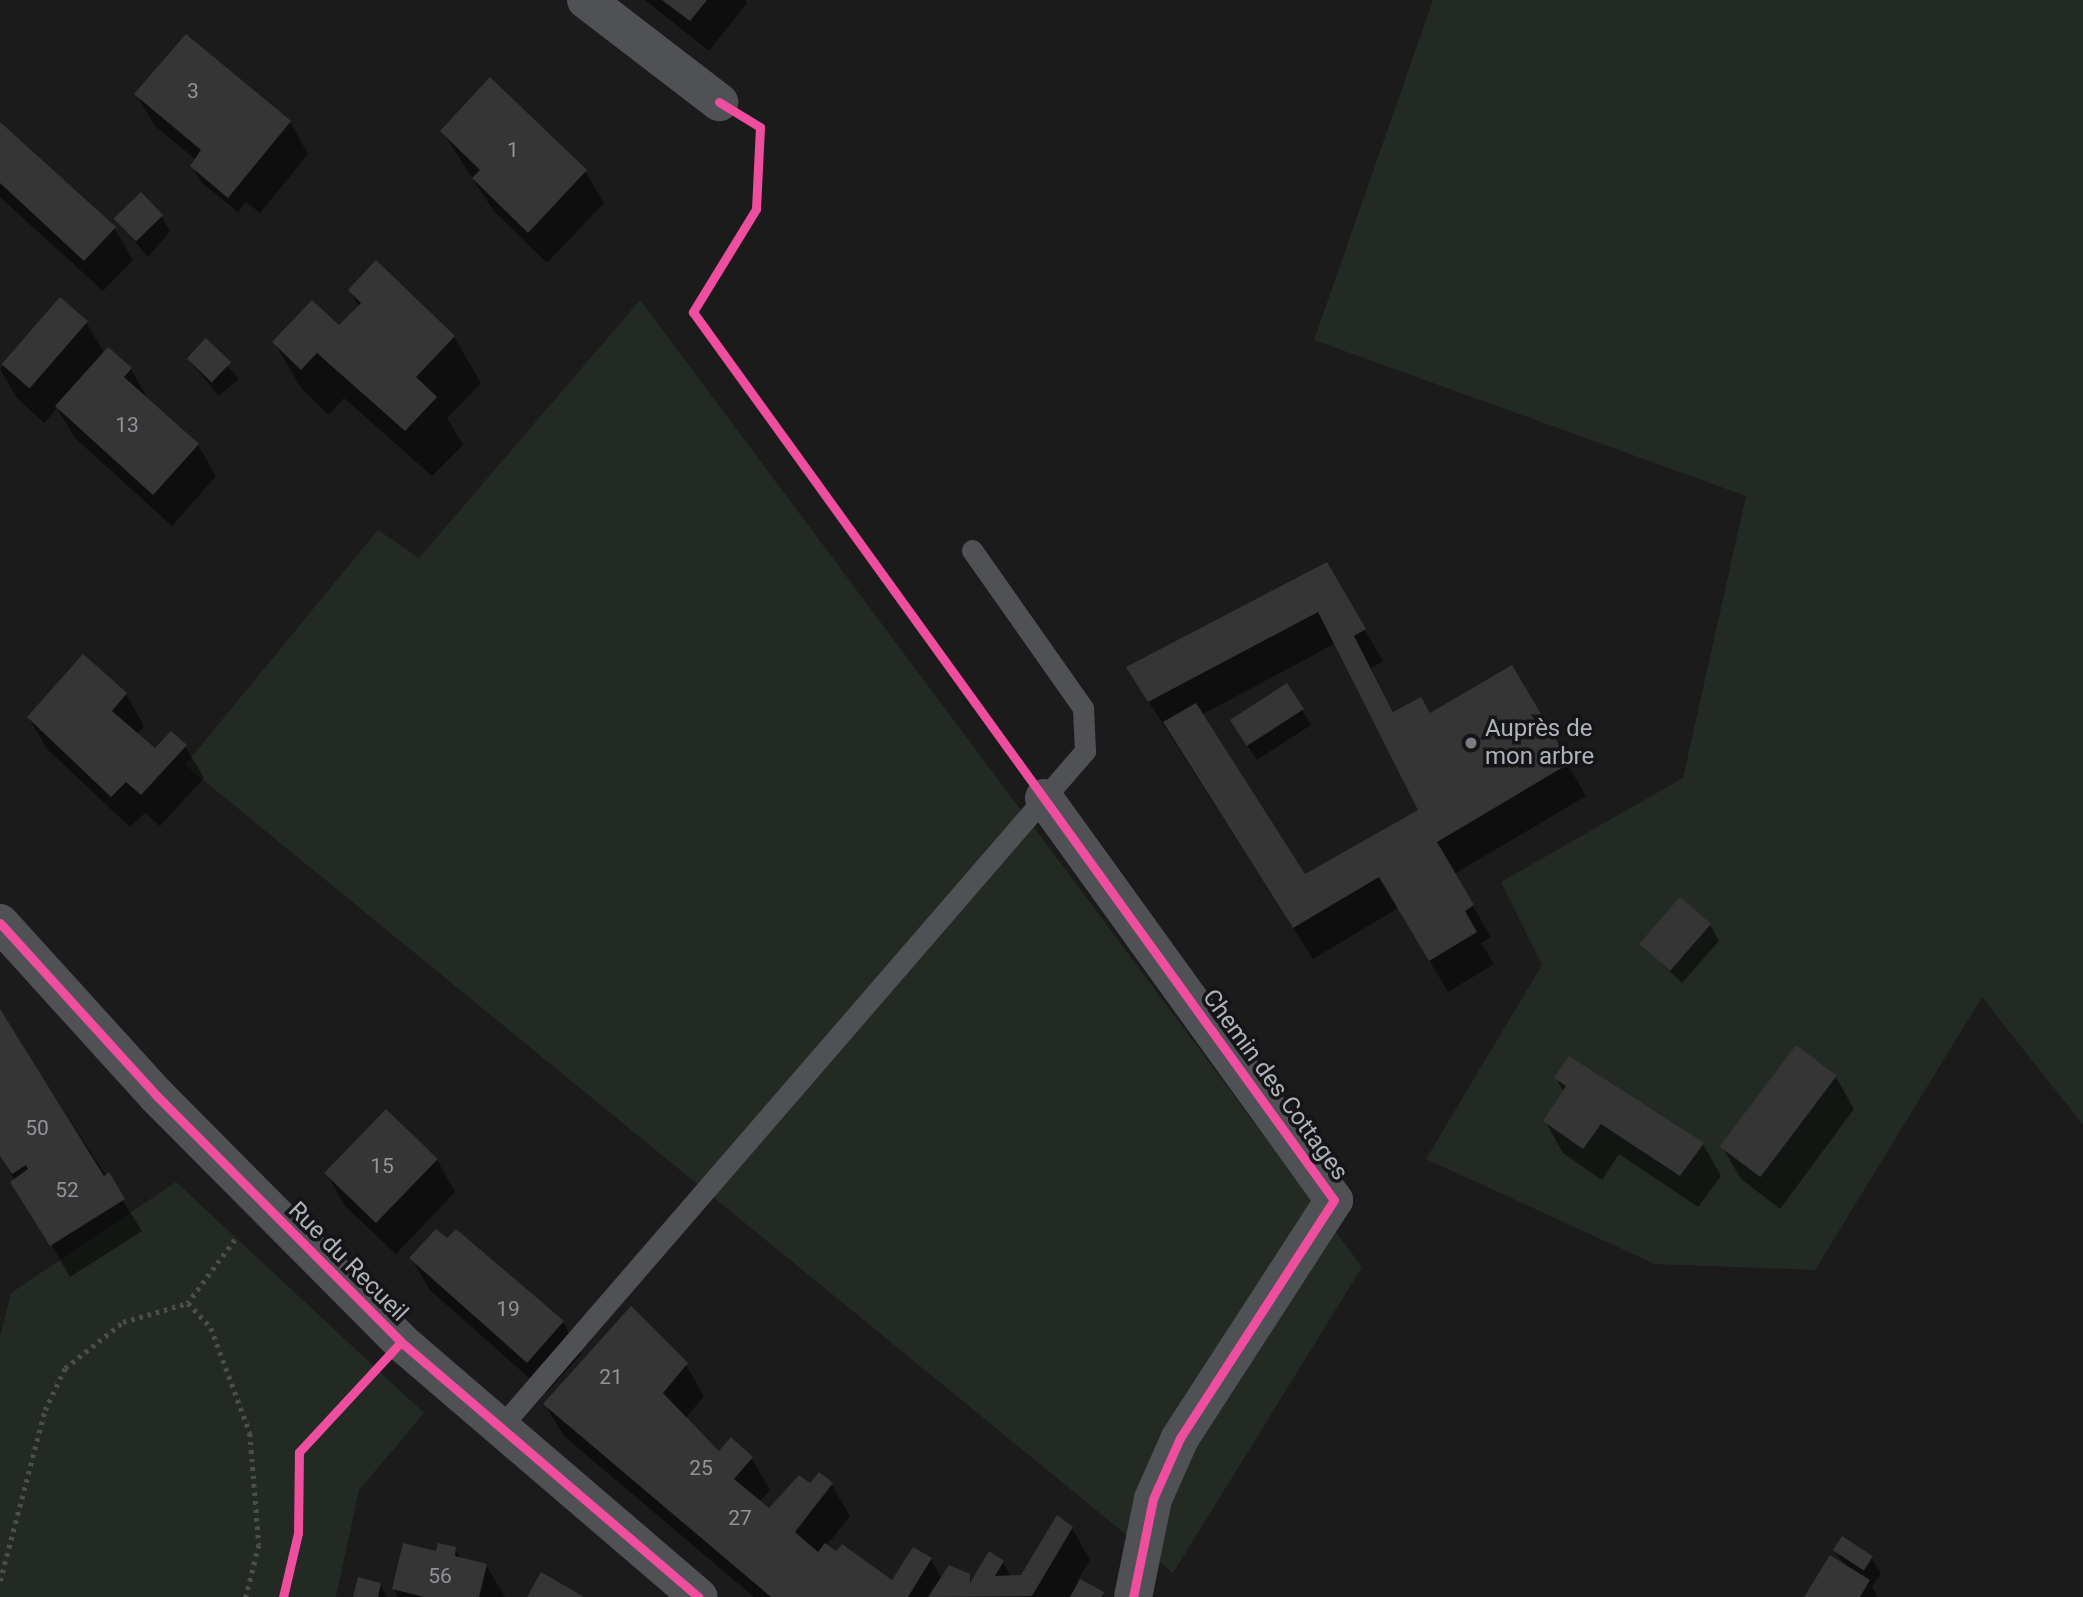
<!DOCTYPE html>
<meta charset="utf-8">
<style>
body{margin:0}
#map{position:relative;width:2083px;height:1597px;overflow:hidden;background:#1b1b1b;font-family:Roboto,sans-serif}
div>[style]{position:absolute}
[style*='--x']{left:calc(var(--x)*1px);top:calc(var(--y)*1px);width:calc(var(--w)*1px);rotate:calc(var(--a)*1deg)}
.green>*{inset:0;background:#232a24}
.shadow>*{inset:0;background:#0007;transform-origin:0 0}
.building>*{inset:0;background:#353536;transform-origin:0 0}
.path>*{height:4.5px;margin-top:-2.25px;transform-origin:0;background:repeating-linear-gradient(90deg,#4b4d4f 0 3.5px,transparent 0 8.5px)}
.service>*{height:21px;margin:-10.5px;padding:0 10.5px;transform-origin:10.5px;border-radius:10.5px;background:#505154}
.minor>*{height:38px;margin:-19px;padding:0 19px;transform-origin:19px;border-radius:19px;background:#505154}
.tertiary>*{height:38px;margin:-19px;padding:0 19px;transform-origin:19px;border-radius:19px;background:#505154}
.cycleway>*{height:9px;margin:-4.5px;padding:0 4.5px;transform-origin:4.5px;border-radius:4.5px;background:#ef4d9e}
.dots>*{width:19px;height:19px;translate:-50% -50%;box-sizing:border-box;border:4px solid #151517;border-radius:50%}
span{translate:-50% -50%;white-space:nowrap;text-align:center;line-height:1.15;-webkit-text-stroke:7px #151517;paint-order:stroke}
.number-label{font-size:21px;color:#909399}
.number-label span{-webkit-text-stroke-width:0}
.poi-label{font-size:24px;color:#aeb2ba}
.left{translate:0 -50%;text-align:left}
.street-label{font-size:24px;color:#aeb2ba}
</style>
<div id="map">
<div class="green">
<i style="clip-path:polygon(1433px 0,2083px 0,2083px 1125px,1982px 997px,1815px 1270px,1655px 1264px,1426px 1159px,1542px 965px,1501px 882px,1683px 778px,1746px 496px,1314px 340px)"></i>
<i style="clip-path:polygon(640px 300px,1362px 1267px,1173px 1573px,185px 765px,378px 530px,419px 558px)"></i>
<i style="clip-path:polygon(176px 1182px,424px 1413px,359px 1490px,336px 1597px,0 1597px,0 1336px,11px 1293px)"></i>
</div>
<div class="shadow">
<i style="clip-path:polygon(645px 0,745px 0,747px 3px,709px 51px)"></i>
<i style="clip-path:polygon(136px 94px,290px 122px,308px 154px,260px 213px,246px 202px,238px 212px,201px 182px,192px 166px,196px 160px,155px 126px)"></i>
<i style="clip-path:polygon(0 128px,114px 228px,133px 260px,103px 291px,0 197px)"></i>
<i style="clip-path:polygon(442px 131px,585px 171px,604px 203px,547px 263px,493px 210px)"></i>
<i style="clip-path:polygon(161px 216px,170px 231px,148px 257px,117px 221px)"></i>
<i style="clip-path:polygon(376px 263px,454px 337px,481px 383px,447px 418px,463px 445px,432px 476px,344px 398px,329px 415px,301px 388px,274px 342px,339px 328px,359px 307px,350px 290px)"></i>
<i style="clip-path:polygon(60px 300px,86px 322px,104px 353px,108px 349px,131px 369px,150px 403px,198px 445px,216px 476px,172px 526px,75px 438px,57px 408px,44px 423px,17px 398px,0 369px)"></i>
<i style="left:206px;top:340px;width:51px;height:26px;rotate:50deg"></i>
<i style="clip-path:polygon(evenodd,1326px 564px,1383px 661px,1371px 668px,1394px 713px,1430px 715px,1511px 668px,1586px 796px,1454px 874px,1491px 937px,1481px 943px,1494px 964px,1448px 992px,1398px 908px,1313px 959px,1147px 699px,1326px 564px,1336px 643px,1420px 811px,1305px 876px,1201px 715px,1336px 643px)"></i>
<i style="clip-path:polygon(126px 694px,144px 726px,136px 735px,155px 751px,185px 746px,204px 778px,160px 826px,145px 813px,130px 827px,47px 749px,29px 718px)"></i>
<i style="clip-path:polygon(1302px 710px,1311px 725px,1257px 760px,1241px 736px)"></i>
<i style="clip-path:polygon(1710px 925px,1719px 941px,1682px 983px,1643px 945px)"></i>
<i style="clip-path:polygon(0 1012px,142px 1231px,70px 1277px,0 1155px)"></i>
<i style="clip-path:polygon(1797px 1048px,1836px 1077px,1854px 1109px,1780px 1209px,1741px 1179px,1723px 1148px)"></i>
<i style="clip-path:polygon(1570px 1058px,1703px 1144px,1721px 1176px,1698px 1207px,1619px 1154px,1602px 1180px,1563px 1153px,1545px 1121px,1564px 1093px,1556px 1078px)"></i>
<i style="clip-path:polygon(437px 1160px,455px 1192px,396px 1254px,345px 1206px,327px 1174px)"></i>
<i style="clip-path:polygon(411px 1258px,563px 1322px,581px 1354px,546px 1393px,430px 1290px)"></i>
<i style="clip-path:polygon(686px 1365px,704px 1396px,685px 1419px,719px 1454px,752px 1459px,770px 1490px,759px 1502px,769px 1510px,810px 1486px,831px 1484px,850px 1516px,826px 1546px,893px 1583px,931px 1560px,942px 1579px,968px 1575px,973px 1583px,1003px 1562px,1011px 1577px,1022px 1576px,1072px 1528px,1090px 1560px,1078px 1580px,1105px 1597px,754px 1597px,564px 1436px,545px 1405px)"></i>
<i style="clip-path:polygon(455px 1549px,461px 1559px,486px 1565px,505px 1597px,398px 1597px,394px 1589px,437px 1553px)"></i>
<i style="clip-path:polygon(1835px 1550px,1871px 1557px,1881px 1573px,1872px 1587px,1878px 1597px,1806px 1597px,1844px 1566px)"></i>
<i style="clip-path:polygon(380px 1585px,387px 1597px,355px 1597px)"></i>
</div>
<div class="building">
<i style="clip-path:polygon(662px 0,707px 0,690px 21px)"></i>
<i style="clip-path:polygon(186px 34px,291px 121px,228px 198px,190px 166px,201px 150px,134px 94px)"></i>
<i style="clip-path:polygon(490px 77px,587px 170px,528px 233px,472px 178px,480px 170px,440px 131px)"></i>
<i style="clip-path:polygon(0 122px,116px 227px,84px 261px,0 183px)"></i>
<i style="left:141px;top:192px;width:32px;height:38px;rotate:46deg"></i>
<i style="clip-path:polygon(376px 260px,455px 336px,416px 377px,437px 397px,405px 431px,317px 353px,301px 370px,272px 342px,312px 300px,339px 325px,361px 303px,348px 290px)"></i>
<i style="left:60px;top:297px;width:37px;height:89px;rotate:41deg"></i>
<i style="left:206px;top:338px;width:35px;height:28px;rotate:44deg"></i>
<i style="clip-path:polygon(108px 347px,132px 368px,124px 377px,199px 444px,153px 495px,55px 406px)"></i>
<i style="clip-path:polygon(1327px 562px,1366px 629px,1354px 636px,1393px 712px,1421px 697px,1430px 713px,1512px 665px,1570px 763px,1437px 842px,1474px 905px,1465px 911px,1477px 932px,1429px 961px,1379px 877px,1293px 928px,1163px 722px,1196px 703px,1305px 874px,1418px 810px,1318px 612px,1148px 702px,1126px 667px)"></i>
<i style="clip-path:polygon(83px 654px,127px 693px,112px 711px,155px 748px,171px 731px,187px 745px,141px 795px,126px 782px,111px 797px,27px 717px)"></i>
<i style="left:1287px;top:683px;width:31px;height:68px;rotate:57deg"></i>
<i style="left:1680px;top:897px;width:41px;height:62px;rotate:41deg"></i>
<i style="clip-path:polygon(0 1009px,104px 1176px,109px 1172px,125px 1199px,50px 1246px,10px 1182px,28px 1169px,26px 1165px,12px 1174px,0 1156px)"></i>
<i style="left:1796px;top:1045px;width:51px;height:127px;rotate:37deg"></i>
<i style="clip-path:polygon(1569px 1056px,1704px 1143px,1680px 1176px,1601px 1124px,1583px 1149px,1543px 1121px,1566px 1086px,1554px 1078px)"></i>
<i style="left:386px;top:1109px;width:72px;height:89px;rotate:44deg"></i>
<i style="clip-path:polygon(436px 1229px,447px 1238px,456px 1229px,564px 1321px,527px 1363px,409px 1258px)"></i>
<i style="clip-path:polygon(631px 1306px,688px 1363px,663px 1393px,719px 1451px,731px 1437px,753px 1457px,734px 1479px,769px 1508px,799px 1475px,810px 1483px,819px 1472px,833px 1483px,795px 1532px,818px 1552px,825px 1543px,836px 1551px,842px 1544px,892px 1580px,913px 1547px,932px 1558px,908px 1597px,771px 1597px,543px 1404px)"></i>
<i style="clip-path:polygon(1057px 1515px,1073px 1527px,1032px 1596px,928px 1597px,949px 1565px,970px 1574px,970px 1583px,989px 1551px,1004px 1561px,995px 1576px,1021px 1575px)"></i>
<i style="left:1842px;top:1536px;width:37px;height:17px;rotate:33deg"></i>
<i style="clip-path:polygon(403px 1543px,436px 1551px,438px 1543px,456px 1547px,455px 1556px,487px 1564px,479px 1597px,424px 1597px,392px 1589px)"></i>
<i style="clip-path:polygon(1830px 1555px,1870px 1580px,1860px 1597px,1804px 1597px)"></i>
<i style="clip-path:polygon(541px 1572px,584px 1597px,527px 1597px)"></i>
<i style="clip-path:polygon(358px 1577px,381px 1583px,378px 1597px,353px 1597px)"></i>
<i style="clip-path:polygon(1080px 1579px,1104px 1592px,1102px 1597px,1070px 1597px)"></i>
</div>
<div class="path">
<i style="--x:235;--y:1240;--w:79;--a:126.7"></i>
<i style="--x:188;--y:1303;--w:34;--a:47"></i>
<i style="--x:211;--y:1328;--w:112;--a:69.6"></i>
<i style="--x:250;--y:1433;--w:112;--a:85.4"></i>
<i style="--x:259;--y:1545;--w:54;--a:104"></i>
<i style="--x:0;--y:1581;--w:177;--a:-75.3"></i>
<i style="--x:45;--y:1410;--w:47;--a:-64.5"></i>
<i style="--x:65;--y:1368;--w:74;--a:-38.4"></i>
<i style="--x:123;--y:1322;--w:68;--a:-16.3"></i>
</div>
<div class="service">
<i style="--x:498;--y:1430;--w:898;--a:-49.16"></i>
<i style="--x:1085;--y:751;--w:43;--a:-92.7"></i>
<i style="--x:1083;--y:708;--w:193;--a:-125.1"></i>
</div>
<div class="minor">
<i style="--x:586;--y:0;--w:168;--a:37.5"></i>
<i style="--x:1044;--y:798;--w:496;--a:54.2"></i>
<i style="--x:1334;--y:1200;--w:283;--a:122.9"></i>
<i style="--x:1180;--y:1438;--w:67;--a:113.9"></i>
<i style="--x:1153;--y:1499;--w:100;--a:101.5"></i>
</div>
<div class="tertiary">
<i style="--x:0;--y:923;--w:234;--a:47.8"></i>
<i style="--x:157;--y:1096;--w:346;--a:45.2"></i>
<i style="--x:401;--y:1342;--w:392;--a:40.6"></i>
</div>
<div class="cycleway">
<i style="--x:719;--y:102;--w:48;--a:31.4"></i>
<i style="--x:760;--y:127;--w:82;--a:92.8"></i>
<i style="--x:756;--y:209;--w:121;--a:121.5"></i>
<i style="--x:693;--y:312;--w:1095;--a:54.18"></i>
<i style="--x:1334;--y:1200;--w:283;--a:122.9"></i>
<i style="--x:1180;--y:1438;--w:67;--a:113.9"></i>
<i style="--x:1153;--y:1499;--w:100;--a:101.5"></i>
<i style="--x:0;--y:923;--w:234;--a:47.8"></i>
<i style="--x:157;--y:1096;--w:346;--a:45.2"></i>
<i style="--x:401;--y:1342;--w:392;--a:40.6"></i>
<i style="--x:283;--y:1597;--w:66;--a:-76.8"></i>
<i style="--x:298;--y:1533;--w:81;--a:-89.3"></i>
<i style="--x:299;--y:1452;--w:150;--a:-47.2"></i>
</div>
<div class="dots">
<i style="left:1471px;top:743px;background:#7b7d82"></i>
</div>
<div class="number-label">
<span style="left:193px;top:91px">3</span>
<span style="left:513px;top:150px">1</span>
<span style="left:127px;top:425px">13</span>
<span style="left:37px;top:1128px">50</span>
<span style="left:382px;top:1166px">15</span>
<span style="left:67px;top:1190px">52</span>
<span style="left:508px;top:1309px">19</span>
<span style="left:611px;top:1377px">21</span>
<span style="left:701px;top:1468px">25</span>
<span style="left:740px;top:1518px">27</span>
<span style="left:440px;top:1576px">56</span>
</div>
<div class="poi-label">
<span class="left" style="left:1485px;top:743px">Auprès de<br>mon arbre</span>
</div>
<div class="street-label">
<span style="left:1275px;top:1085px;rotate:54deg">Chemin des Cottages</span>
<span style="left:348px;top:1262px;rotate:45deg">Rue du Recueil</span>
</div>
</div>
